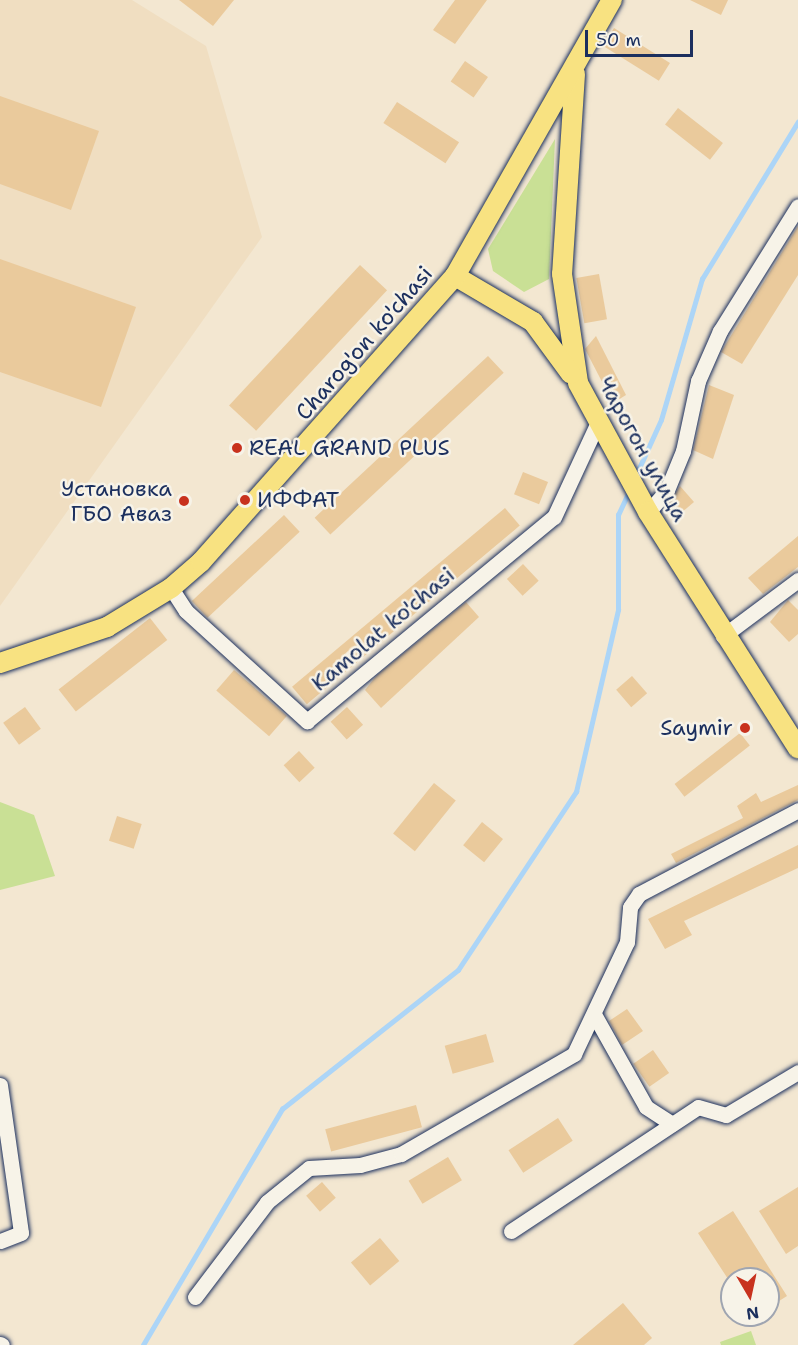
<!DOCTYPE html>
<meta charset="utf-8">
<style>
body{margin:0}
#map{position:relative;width:798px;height:1345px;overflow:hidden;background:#f3e7d1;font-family:"Shantell Sans",sans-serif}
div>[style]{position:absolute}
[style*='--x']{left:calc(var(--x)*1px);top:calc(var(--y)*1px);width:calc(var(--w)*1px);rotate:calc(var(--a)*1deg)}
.built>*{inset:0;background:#f0dec1}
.green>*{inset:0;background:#c9e095}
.stream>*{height:4.5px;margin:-2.25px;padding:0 2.25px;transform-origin:2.25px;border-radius:2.25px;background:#acd5f7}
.building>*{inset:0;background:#eaca9c;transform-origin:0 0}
.roads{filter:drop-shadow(0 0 2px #1b2f5e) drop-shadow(0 0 2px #1b2f5e)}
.minor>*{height:15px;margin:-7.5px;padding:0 7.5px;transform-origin:7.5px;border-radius:7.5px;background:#f7f3e8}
.major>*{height:20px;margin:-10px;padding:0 10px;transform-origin:10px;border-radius:10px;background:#f8e281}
.dots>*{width:16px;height:16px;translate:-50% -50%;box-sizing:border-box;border:3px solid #f7f3e8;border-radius:50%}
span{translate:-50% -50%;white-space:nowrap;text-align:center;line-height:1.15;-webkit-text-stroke:5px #f7f3e8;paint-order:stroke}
.street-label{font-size:22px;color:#1b2f5e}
.poi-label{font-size:22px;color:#1b2f5e}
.left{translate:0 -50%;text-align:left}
.right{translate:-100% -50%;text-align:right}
.north{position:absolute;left:720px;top:1267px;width:60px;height:60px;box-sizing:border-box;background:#f7f3e8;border:2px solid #9fa5b1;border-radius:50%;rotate:171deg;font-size:16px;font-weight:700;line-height:24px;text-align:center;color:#1b2f5e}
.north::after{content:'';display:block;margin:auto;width:21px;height:27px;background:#c8321e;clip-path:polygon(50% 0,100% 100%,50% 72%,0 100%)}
.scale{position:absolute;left:585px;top:30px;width:108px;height:27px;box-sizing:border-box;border:3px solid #1b2f5e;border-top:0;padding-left:8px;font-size:18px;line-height:21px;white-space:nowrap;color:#1b2f5e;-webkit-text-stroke:4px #f7f3e8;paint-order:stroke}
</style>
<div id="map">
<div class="built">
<i style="clip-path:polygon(0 0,132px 0,206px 46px,262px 237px,0 606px)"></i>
</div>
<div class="green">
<i style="clip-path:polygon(555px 139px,549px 279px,524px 292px,493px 271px,488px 249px)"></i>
<i style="clip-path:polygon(0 802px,34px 815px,55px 876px,0 890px)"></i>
<i style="clip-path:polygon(751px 1331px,756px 1345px,721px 1345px,720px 1342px)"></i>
</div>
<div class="stream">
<i style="--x:636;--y:475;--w:60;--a:-65.6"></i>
<i style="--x:661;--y:420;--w:147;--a:-73.8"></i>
<i style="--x:702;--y:279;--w:184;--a:-58.6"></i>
<i style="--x:143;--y:1345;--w:274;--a:-59.5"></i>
<i style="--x:282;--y:1109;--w:224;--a:-38.3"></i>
<i style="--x:458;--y:970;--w:214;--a:-56.5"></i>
<i style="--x:576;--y:792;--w:187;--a:-77"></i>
<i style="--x:618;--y:610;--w:95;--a:-90"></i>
<i style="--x:618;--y:515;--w:26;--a:-65"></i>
</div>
<div class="building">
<i style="clip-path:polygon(179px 0,234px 0,213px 26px)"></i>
<i style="clip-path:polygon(455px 0,487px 0,455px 44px,433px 30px)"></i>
<i style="clip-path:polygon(690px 0,728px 0,721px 15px)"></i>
<i style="left:614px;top:28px;width:66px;height:21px;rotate:32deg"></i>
<i style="left:465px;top:61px;width:28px;height:25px;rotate:35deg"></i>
<i style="clip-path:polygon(0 96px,99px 131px,71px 210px,0 184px)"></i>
<i style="left:397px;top:102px;width:74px;height:25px;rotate:33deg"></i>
<i style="left:678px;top:108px;width:57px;height:21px;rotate:38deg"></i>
<i style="clip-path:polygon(798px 226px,798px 275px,742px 364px,721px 352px)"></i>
<i style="clip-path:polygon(0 259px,136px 307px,101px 407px,0 372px)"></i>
<i style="left:360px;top:265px;width:37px;height:192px;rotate:43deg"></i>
<i style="left:599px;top:274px;width:46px;height:23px;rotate:80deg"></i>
<i style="clip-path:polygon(596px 336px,626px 395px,613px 403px,585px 349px)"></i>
<i style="left:488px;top:356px;width:23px;height:237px;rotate:47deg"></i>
<i style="clip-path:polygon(709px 385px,734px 395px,713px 459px,693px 450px)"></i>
<i style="left:523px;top:472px;width:27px;height:24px;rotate:22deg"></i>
<i style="clip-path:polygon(680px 486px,694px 502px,674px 519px,665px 508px)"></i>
<i style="left:505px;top:508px;width:23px;height:278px;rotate:50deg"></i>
<i style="left:284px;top:515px;width:23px;height:126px;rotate:47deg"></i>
<i style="clip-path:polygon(798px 536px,798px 567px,763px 594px,748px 578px)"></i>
<i style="left:523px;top:564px;width:23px;height:22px;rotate:47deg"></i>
<i style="clip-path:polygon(788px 600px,798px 610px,798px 634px,789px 642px,770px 622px)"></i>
<i style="clip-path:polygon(466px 602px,479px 617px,381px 708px,365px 690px,377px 675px)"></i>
<i style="left:150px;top:618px;width:28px;height:116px;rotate:52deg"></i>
<i style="left:234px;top:670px;width:70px;height:27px;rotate:41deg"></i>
<i style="left:632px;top:676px;width:23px;height:21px;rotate:49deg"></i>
<i style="left:25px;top:707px;width:27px;height:27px;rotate:54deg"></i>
<i style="left:347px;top:707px;width:24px;height:22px;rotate:48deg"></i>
<i style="left:740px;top:733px;width:16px;height:83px;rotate:52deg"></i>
<i style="left:299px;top:751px;width:23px;height:21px;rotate:47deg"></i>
<i style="left:434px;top:783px;width:28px;height:65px;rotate:39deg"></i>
<i style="clip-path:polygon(798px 785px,798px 800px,676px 863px,671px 854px,743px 818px,737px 806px,756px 793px,761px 802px)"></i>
<i style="left:117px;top:816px;width:26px;height:26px;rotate:18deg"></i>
<i style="left:482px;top:822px;width:27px;height:30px;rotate:39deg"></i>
<i style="clip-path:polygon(798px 845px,798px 868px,684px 921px,692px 935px,665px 949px,648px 919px)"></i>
<i style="clip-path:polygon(627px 1009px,643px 1031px,622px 1045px,609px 1021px)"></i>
<i style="left:486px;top:1034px;width:29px;height:43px;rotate:74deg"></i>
<i style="left:653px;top:1050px;width:28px;height:24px;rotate:55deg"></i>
<i style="left:416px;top:1105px;width:23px;height:94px;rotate:75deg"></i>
<i style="left:558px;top:1118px;width:27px;height:59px;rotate:57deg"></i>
<i style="left:448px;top:1157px;width:27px;height:46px;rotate:59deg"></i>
<i style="left:322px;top:1182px;width:21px;height:21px;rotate:49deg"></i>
<i style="clip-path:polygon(798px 1187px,798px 1246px,786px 1254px,759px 1211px)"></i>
<i style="clip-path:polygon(733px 1211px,787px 1296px,768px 1308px,768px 1279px,728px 1279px,698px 1233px)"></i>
<i style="left:380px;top:1238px;width:30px;height:38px;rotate:50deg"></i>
<i style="clip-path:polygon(623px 1303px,652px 1338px,644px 1345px,573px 1345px)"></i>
</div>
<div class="roads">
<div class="minor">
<i style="--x:648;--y:512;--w:29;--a:-49"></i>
<i style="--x:667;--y:490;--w:42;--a:-67.7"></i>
<i style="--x:683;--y:451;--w:72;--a:-77.9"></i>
<i style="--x:698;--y:381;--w:55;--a:-66.3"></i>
<i style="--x:720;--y:331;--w:147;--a:-58"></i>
<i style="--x:171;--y:588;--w:27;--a:57"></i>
<i style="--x:186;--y:611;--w:164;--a:42.3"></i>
<i style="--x:307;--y:721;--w:320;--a:-39.6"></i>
<i style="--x:554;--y:517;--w:105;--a:-65.1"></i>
<i style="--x:723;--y:636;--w:94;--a:-36.7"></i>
<i style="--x:595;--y:1016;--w:104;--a:60.7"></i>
<i style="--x:646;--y:1107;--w:31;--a:33"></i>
<i style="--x:0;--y:1085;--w:149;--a:81.9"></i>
<i style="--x:21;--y:1233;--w:22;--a:159"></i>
<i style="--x:511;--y:1231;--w:224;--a:-33.5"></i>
<i style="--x:698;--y:1107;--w:29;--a:16"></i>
<i style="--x:726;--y:1115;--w:84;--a:-30.8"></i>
<i style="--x:195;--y:1297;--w:119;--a:-52.8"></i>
<i style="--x:267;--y:1202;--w:54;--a:-39"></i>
<i style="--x:309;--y:1168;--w:51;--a:-3.4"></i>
<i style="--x:360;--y:1165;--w:42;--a:-15"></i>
<i style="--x:401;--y:1154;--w:200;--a:-30"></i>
<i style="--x:574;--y:1054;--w:124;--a:-64.7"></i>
<i style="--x:627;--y:942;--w:35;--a:-85"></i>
<i style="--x:630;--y:907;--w:16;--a:-55"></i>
<i style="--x:639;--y:894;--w:180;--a:-27.8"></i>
<i style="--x:0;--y:1344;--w:2;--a:27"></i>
</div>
<div class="major">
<i style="--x:575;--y:74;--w:200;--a:93.7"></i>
<i style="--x:562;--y:274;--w:110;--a:81.6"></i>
<i style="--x:578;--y:383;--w:147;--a:61.5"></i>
<i style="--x:648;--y:512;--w:280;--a:57.6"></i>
<i style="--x:455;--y:276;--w:91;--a:30.5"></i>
<i style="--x:533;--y:322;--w:64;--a:53.8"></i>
<i style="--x:0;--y:663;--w:113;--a:-18.6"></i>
<i style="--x:107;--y:627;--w:75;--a:-31.4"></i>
<i style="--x:171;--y:588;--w:40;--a:-41"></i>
<i style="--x:201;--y:562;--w:383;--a:-48.4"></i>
<i style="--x:455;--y:276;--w:318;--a:-60.4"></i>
</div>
</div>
<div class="dots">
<i style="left:237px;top:448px;background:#c8321e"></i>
<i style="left:245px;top:500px;background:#c8321e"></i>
<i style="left:184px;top:501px;background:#c8321e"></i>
<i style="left:745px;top:728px;background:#c8321e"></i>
</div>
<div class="street-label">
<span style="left:364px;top:343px;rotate:-49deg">Charog'on ko'chasi</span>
<span style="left:643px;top:449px;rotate:61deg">Чарогон улица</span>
<span style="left:383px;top:629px;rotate:-40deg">Kamolat ko'chasi</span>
</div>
<div class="poi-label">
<span class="left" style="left:249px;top:448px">REAL GRAND PLUS</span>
<span class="right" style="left:172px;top:501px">Установка<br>ГБО Аваз</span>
<span class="left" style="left:257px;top:500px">ИФФАТ</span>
<span class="right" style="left:733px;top:728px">Saymir</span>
</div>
<div class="north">N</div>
<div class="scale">50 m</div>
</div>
